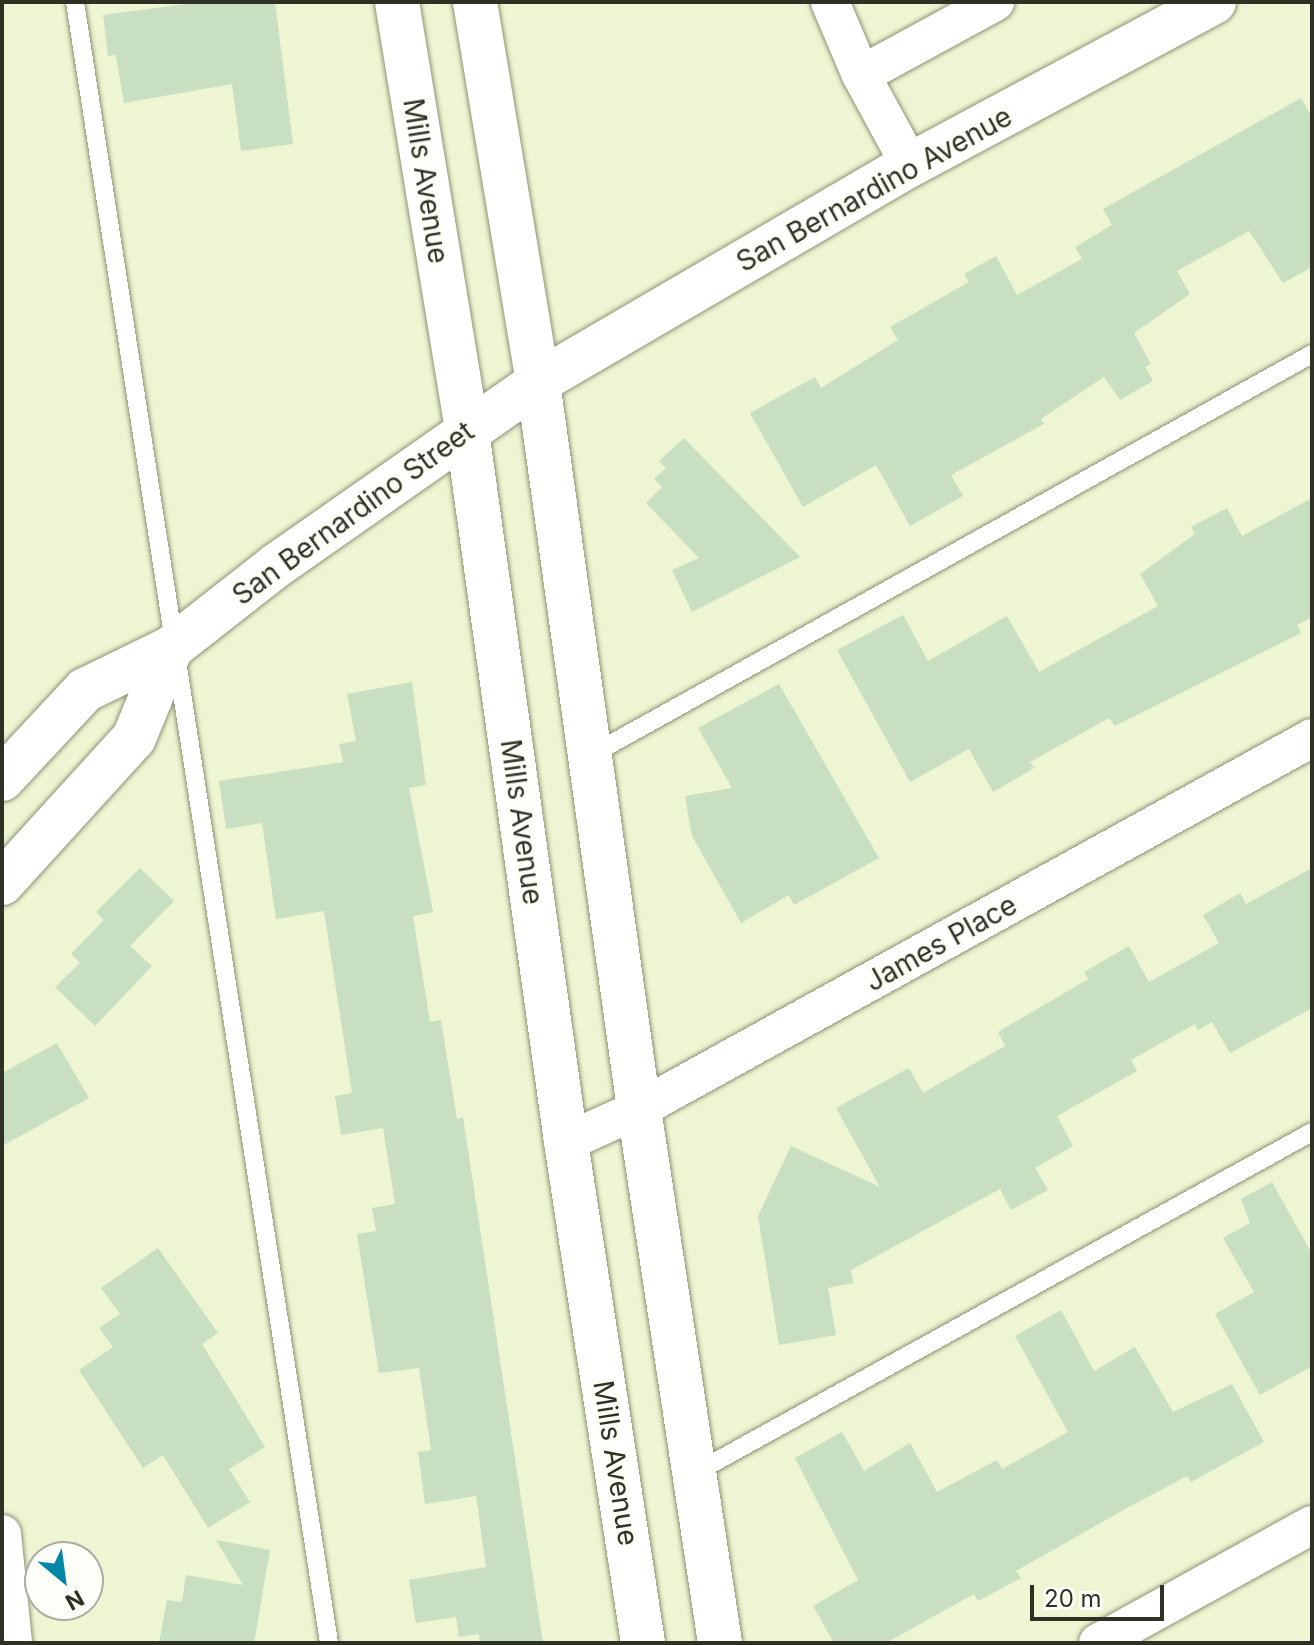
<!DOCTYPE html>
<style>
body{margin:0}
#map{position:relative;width:1314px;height:1645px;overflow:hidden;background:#edf5d2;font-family:Inter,sans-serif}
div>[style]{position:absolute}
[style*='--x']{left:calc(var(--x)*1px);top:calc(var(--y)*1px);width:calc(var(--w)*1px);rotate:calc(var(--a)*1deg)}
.building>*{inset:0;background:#c8dfc2}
.roads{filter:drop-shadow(0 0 2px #8d9374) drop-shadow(0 0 2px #8d9374)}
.lane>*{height:18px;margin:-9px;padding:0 9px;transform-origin:9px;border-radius:9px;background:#fff}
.street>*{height:38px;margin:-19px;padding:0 19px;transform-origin:19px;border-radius:19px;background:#fff}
.secondary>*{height:44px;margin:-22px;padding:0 22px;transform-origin:22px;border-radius:22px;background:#fff}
.primary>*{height:44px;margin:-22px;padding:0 22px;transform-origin:22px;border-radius:22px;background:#fff}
span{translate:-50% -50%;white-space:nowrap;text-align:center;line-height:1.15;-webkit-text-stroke:8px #fdfef8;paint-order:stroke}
.street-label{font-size:28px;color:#2e3124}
.frame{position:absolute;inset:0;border:4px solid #2e3124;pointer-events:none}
.north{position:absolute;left:24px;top:1541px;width:80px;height:80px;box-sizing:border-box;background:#fdfef8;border:2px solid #aaaca3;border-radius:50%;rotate:151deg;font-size:22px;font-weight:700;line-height:32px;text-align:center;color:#2e3124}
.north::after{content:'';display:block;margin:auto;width:28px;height:36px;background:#0087a8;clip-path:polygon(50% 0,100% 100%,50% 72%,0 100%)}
.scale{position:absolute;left:1030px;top:1585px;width:134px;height:36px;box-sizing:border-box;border:4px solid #2e3124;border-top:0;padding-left:10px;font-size:24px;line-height:28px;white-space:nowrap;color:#2e3124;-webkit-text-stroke:6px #fdfef8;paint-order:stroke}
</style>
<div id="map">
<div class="building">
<i style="clip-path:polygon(201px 2px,275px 2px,293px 144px,241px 151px,232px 84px,124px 103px,116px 55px,108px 56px,103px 15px)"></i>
<i style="clip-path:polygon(1301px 98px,1312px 117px,1312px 267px,1283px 283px,1249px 231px,1177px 271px,1190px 294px,1134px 333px,1151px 364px,1145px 367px,1153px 381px,1120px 400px,1104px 377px,1041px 419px,1044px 424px,951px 475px,963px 496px,910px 526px,876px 465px,803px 507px,750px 413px,815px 377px,821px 388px,898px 340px,890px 327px,969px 282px,964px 274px,996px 256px,1017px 295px,1082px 259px,1075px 247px,1112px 225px,1103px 209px)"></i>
<i style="clip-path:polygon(684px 438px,800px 557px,692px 612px,672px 570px,699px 558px,646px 503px,662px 487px,654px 479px,666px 468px,659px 461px)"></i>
<i style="clip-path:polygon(1312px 498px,1312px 617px,1297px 625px,1301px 633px,1115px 726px,1109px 718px,1030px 762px,1034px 768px,993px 792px,969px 749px,910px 782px,837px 650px,903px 615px,928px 661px,1007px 616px,1039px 672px,1158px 606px,1140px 574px,1195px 534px,1191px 527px,1227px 508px,1242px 536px)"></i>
<i style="clip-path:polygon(412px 682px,426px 785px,409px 788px,433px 912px,413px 916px,430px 1022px,441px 1020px,457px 1119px,463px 1117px,543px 1643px,480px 1643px,479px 1634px,459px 1637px,456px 1617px,416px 1623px,409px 1580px,486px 1567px,476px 1496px,425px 1504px,418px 1452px,431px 1450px,419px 1368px,379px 1373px,357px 1234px,376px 1231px,372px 1208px,395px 1204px,383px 1128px,341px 1135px,335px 1096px,352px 1093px,324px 911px,276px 919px,262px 823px,226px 829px,219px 781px,343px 762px,339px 744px,356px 741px,347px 694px)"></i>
<i style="clip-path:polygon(779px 684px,879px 858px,794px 905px,789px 895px,741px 923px,692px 836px,685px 796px,732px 788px,698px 728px)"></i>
<i style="clip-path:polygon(140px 868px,174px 901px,130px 946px,152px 966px,95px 1026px,55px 987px,80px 963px,71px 954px,104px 920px,96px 912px)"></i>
<i style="clip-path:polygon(1312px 868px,1312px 1008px,1230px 1053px,1212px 1022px,1198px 1030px,1195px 1024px,1131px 1060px,1137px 1071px,1057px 1116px,1073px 1146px,1035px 1168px,1048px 1190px,1011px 1210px,1000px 1189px,851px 1270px,853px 1283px,828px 1288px,836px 1335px,779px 1345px,758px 1216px,791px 1146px,880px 1187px,836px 1108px,909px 1068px,923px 1093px,1005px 1046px,998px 1032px,1088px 979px,1084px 972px,1129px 946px,1149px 982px,1219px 943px,1203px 915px,1240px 893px,1246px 904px)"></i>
<i style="clip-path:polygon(57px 1043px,89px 1098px,2px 1146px,2px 1073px)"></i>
<i style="clip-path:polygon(1272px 1182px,1312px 1254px,1312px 1366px,1260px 1395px,1215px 1314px,1254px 1292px,1223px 1238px,1250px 1223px,1241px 1199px)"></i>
<i style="clip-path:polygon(158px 1248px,218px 1333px,202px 1344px,265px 1447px,229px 1469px,250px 1502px,208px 1528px,163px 1455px,143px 1468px,79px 1370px,113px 1347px,99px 1328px,120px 1314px,101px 1288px)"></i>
<i style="clip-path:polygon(1061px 1310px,1094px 1371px,1135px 1347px,1173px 1412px,1232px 1384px,1264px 1442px,1191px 1482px,1187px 1476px,1127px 1508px,1016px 1571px,1021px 1578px,978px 1601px,974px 1594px,886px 1643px,834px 1643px,813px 1606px,858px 1580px,795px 1458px,842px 1432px,864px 1471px,910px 1443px,937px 1492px,997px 1460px,1002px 1469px,1068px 1432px,1015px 1336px)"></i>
<i style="clip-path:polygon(216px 1540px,270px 1550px,254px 1643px,159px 1643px,167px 1600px,182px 1602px,186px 1575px,243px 1585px)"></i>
</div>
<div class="roads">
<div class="lane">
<i style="--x:75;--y:2;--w:1661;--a:81.2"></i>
<i style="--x:591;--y:755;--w:825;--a:-29.08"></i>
<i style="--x:695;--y:1473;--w:705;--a:-28.93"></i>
</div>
<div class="street">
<i style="--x:830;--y:2;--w:79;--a:67"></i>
<i style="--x:861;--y:75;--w:102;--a:61.4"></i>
<i style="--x:861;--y:75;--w:153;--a:-28.6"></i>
<i style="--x:566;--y:1142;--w:80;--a:-24.3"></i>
<i style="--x:639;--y:1109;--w:768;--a:-28.87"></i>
<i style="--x:2;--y:1534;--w:110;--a:84.2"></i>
<i style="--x:1098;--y:1643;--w:244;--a:-28.9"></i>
</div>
<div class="secondary">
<i style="--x:2;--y:779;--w:122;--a:-47"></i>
<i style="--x:85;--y:690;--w:96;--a:-26"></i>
<i style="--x:171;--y:648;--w:135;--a:-38.1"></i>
<i style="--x:277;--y:565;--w:319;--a:-35"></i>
<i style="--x:538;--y:382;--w:431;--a:-30.3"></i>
<i style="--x:910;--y:165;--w:345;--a:-28.2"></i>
<i style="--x:2;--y:883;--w:196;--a:-47.7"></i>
<i style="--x:134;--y:738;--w:97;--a:-67.7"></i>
</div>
<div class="primary">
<i style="--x:397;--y:2;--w:435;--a:80.7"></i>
<i style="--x:467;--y:431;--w:718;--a:82.07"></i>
<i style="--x:566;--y:1142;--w:507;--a:81.26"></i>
<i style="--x:475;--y:2;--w:385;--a:80.6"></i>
<i style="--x:538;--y:382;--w:734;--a:82.09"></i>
<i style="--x:639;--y:1109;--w:540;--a:81.37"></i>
</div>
</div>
<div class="street-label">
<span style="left:426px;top:181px;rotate:81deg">Mills Avenue</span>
<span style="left:874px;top:189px;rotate:-29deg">San Bernardino Avenue</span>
<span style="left:353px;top:513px;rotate:-36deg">San Bernardino Street</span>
<span style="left:522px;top:822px;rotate:82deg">Mills Avenue</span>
<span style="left:941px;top:943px;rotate:-29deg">James Place</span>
<span style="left:616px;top:1463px;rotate:81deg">Mills Avenue</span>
</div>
<div class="frame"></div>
<div class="north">N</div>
<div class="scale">20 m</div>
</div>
